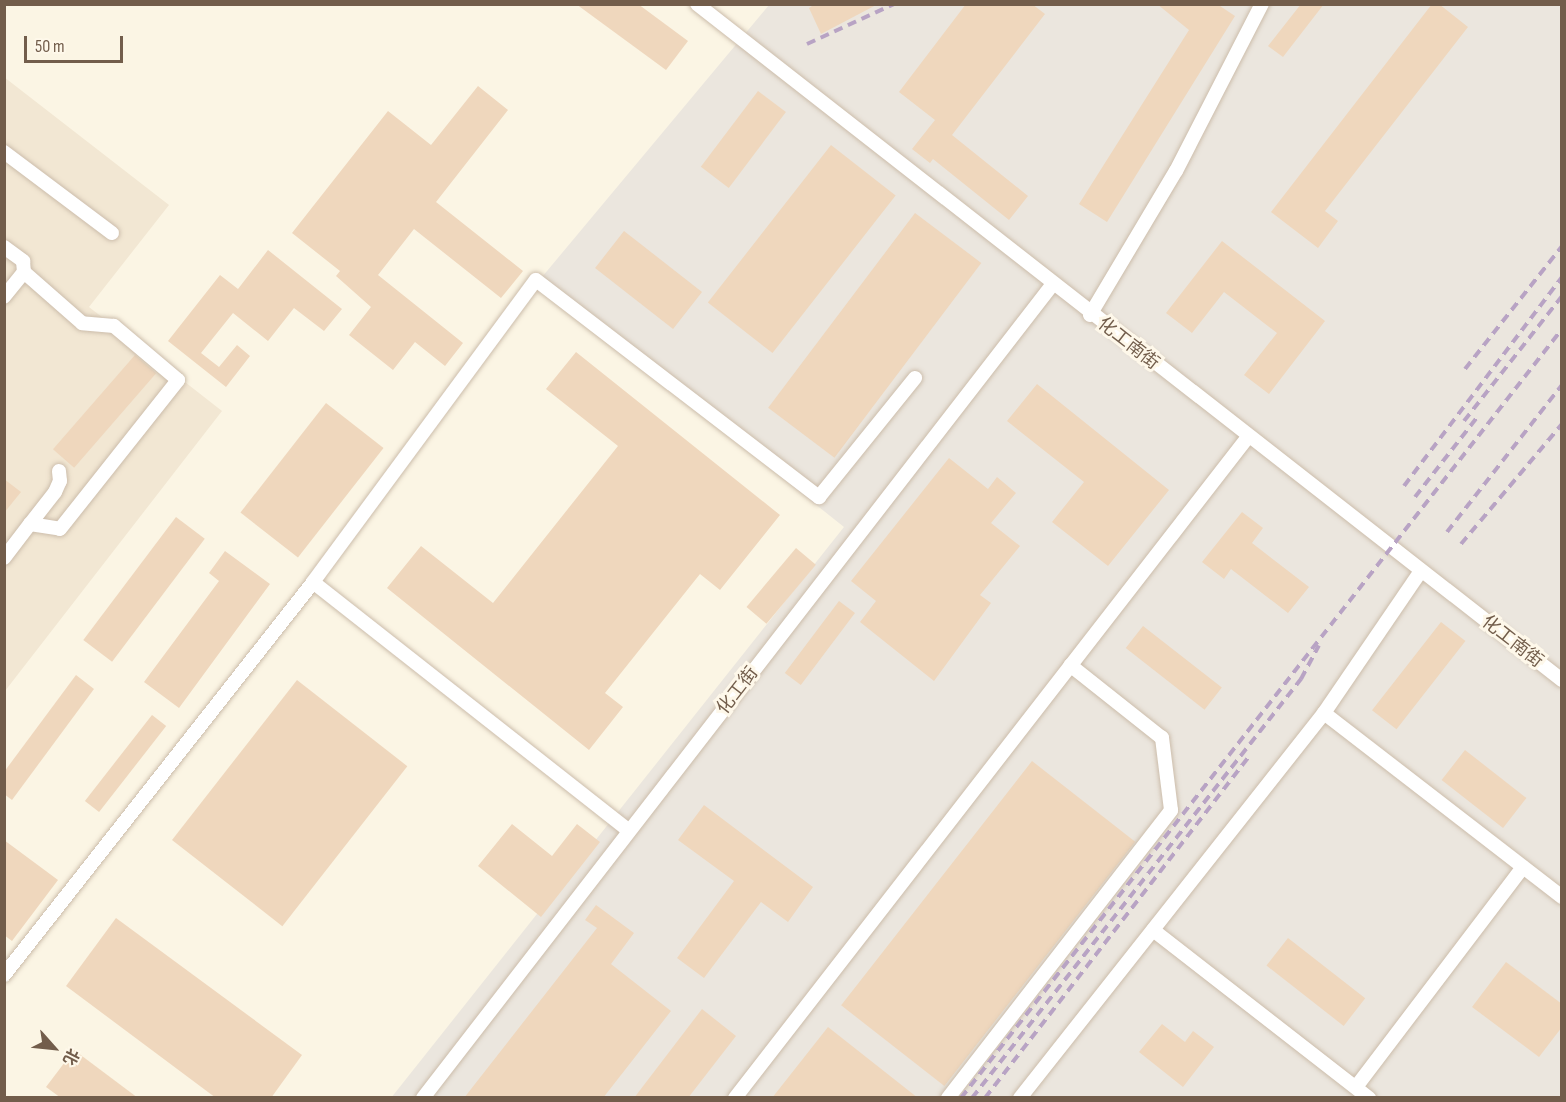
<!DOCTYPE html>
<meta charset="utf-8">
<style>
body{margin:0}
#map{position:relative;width:1566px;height:1102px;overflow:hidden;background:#fbf5e4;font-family:"Sofia Sans Condensed","Noto Sans SC",sans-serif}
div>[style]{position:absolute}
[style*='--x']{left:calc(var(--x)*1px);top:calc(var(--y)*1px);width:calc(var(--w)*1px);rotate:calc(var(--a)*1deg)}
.residential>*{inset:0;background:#f2e7d3}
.industrial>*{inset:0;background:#ebe6de}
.building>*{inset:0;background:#efd7bd;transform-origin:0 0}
.roads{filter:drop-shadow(0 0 2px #ccbdab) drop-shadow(0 0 2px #ccbdab)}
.minor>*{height:14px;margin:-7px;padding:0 7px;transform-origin:7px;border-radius:7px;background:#fff}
.rail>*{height:4px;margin-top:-2px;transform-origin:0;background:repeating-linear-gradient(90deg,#b8a3c4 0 9px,transparent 0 15px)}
span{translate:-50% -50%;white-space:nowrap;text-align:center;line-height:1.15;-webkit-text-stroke:6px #fef8ea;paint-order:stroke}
.street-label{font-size:18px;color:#725d4b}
.frame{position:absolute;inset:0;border:6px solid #725d4b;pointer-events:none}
.north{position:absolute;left:24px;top:1018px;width:60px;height:60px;-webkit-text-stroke:4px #fef8ea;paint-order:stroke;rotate:117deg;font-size:16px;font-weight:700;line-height:24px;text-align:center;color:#725d4b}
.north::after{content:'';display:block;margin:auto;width:21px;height:27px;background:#725d4b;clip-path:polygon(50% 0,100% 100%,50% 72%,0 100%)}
.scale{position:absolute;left:24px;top:36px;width:99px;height:27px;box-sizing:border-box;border:3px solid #725d4b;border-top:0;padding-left:8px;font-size:18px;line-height:21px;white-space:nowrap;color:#725d4b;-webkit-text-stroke:4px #fef8ea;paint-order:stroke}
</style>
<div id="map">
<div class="residential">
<i style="clip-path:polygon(4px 77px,169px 205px,89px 307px,222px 411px,5px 691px)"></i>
</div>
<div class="industrial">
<i style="clip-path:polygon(769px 5px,1561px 5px,1561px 1097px,391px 1098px,844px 527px,537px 283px)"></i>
</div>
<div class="building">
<i style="clip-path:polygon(576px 4px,638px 4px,688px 41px,666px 70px)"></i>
<i style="clip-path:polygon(815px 4px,878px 4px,821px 34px,809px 8px)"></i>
<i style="clip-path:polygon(966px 4px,1032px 4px,1045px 14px,952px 135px,1028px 196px,1009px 220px,933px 159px,930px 163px,912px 149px,935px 120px,899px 92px)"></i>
<i style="clip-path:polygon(1157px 4px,1217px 4px,1235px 16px,1107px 222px,1079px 204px,1189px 30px)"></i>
<i style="clip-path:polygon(1301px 4px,1324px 4px,1283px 57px,1268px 46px)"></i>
<i style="clip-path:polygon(1432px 4px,1439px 4px,1468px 27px,1325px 211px,1338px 221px,1318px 248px,1271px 212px)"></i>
<i style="clip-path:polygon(478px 86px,508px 110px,436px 202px,523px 271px,501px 298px,414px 229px,378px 275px,463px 343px,445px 366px,415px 342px,393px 370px,349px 335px,371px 307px,336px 276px,340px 271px,292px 233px,388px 111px,431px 145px)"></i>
<i style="left:758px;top:91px;width:35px;height:95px;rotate:37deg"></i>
<i style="left:831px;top:145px;width:82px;height:200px;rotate:38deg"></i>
<i style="left:915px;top:213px;width:83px;height:244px;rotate:37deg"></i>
<i style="left:624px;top:231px;width:99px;height:47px;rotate:38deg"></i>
<i style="clip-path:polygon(1222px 241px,1325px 321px,1269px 394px,1244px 375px,1277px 333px,1224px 292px,1192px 333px,1166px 313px)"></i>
<i style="clip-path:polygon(268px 250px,342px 309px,324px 331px,294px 308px,268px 341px,233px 313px,201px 353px,219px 367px,237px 345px,250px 356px,226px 387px,168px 341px,220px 275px,238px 289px)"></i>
<i style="clip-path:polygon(576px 352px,780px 515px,720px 590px,700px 574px,605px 693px,623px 707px,589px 750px,387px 588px,421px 546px,493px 603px,618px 446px,546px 389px)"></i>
<i style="left:135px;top:355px;width:28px;height:125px;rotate:41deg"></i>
<i style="clip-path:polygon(1037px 384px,1169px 490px,1108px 566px,1052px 522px,1084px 482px,1007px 421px)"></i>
<i style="left:326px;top:403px;width:73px;height:139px;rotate:38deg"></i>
<i style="clip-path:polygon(949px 458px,988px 489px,997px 477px,1016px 493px,991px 523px,1020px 546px,980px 595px,991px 603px,934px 681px,860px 622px,876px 601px,851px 581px)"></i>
<i style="clip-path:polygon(4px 479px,21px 492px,4px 513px)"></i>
<i style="clip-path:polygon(1242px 512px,1263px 528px,1252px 543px,1309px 587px,1288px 613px,1231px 569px,1224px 579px,1202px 562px)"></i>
<i style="left:176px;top:517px;width:36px;height:154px;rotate:37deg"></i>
<i style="left:796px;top:548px;width:26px;height:77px;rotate:40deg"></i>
<i style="clip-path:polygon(225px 551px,270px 584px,179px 708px,144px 682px,219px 581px,209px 573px)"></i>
<i style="left:839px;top:601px;width:20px;height:90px;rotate:37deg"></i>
<i style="left:1441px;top:622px;width:31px;height:112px;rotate:38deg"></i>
<i style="left:1143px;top:626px;width:100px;height:28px;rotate:38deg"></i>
<i style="clip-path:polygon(76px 675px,94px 689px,12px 800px,4px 794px,4px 772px)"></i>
<i style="left:297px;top:680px;width:140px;height:203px;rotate:38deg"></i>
<i style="left:152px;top:715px;width:18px;height:109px;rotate:38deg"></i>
<i style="left:1465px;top:750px;width:78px;height:38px;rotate:38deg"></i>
<i style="left:1032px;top:761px;width:131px;height:310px;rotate:38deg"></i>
<i style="clip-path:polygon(704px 805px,813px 887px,788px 922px,761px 902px,704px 978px,677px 958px,734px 881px,678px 840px)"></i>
<i style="clip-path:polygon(512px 824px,552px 856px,577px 824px,600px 842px,541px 917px,478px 866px)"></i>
<i style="clip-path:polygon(4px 840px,58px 880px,12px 941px,4px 935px)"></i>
<i style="clip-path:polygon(596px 905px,634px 933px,611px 964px,671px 1011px,603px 1098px,464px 1098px,597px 928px,585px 920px)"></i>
<i style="clip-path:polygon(116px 918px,302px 1055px,271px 1098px,216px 1098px,66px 986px)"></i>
<i style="left:1288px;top:938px;width:98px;height:35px;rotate:38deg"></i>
<i style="clip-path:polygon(1506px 962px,1562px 1004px,1562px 1027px,1539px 1057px,1472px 1007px)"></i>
<i style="clip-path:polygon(702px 1009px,736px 1036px,688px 1098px,634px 1098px)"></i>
<i style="clip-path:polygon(1162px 1024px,1185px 1042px,1193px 1031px,1214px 1047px,1183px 1087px,1139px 1052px)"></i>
<i style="clip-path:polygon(828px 1027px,918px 1098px,772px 1098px)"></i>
<i style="clip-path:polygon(74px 1050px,138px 1098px,61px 1098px,46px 1087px)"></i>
</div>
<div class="roads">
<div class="minor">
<i style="--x:697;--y:4;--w:1098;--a:38.01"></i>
<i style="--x:4;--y:152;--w:135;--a:36.9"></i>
<i style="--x:4;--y:247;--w:24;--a:36"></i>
<i style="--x:23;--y:261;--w:11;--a:85"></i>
<i style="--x:24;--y:272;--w:32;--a:129"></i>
<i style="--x:1090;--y:315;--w:168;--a:-59.2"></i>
<i style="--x:1176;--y:171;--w:188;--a:-62.8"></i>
<i style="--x:30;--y:524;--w:41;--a:-52"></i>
<i style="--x:55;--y:492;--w:12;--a:-66"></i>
<i style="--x:60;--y:481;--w:10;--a:-96"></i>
<i style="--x:4;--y:558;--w:43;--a:-52.6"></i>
<i style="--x:30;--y:524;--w:30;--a:9"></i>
<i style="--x:60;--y:529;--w:190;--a:-51.6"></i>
<i style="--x:178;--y:380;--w:84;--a:-139.8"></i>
<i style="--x:114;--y:326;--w:32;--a:-175"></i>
<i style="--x:82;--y:323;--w:77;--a:-138.7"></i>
<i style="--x:313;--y:582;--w:402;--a:38.2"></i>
<i style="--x:1324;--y:713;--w:301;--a:37.7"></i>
<i style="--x:1153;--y:930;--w:274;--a:37.9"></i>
<i style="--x:4;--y:975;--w:500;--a:-51.8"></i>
<i style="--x:313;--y:582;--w:375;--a:-53.6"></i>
<i style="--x:536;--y:280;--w:357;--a:37.5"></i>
<i style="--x:819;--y:497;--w:153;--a:-51.1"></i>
<i style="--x:1356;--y:1087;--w:276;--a:-52.8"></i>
<i style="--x:423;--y:1098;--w:1028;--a:-52.27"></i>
<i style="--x:735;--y:1098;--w:837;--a:-52.19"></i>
<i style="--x:948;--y:1098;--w:364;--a:-52.2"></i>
<i style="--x:1171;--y:810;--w:73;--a:-97.1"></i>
<i style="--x:1162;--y:738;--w:117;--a:-141.6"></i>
<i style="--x:1020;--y:1098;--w:491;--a:-51.7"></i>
<i style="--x:1324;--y:713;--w:172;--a:-55.7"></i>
</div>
</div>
<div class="rail">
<i style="--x:807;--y:44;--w:96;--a:-24.7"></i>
<i style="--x:1465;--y:369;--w:157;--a:-51.7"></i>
<i style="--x:1464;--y:421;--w:159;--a:-51.9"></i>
<i style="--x:1404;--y:486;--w:262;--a:-52.9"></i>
<i style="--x:1415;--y:497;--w:103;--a:-52.1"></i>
<i style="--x:1447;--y:532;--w:187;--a:-52"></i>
<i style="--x:1461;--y:544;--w:157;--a:-49.9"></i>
<i style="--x:961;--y:1098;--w:976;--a:-51.99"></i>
<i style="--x:972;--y:1098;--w:533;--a:-51.86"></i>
<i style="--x:1301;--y:679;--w:38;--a:-62"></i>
<i style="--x:985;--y:1098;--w:431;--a:-52.3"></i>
</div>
<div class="street-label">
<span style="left:1128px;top:344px;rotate:38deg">化工南街</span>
<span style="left:1512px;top:642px;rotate:38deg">化工南街</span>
<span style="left:738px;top:691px;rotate:-52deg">化工街</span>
</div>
<div class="frame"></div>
<div class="north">北</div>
<div class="scale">50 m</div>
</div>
